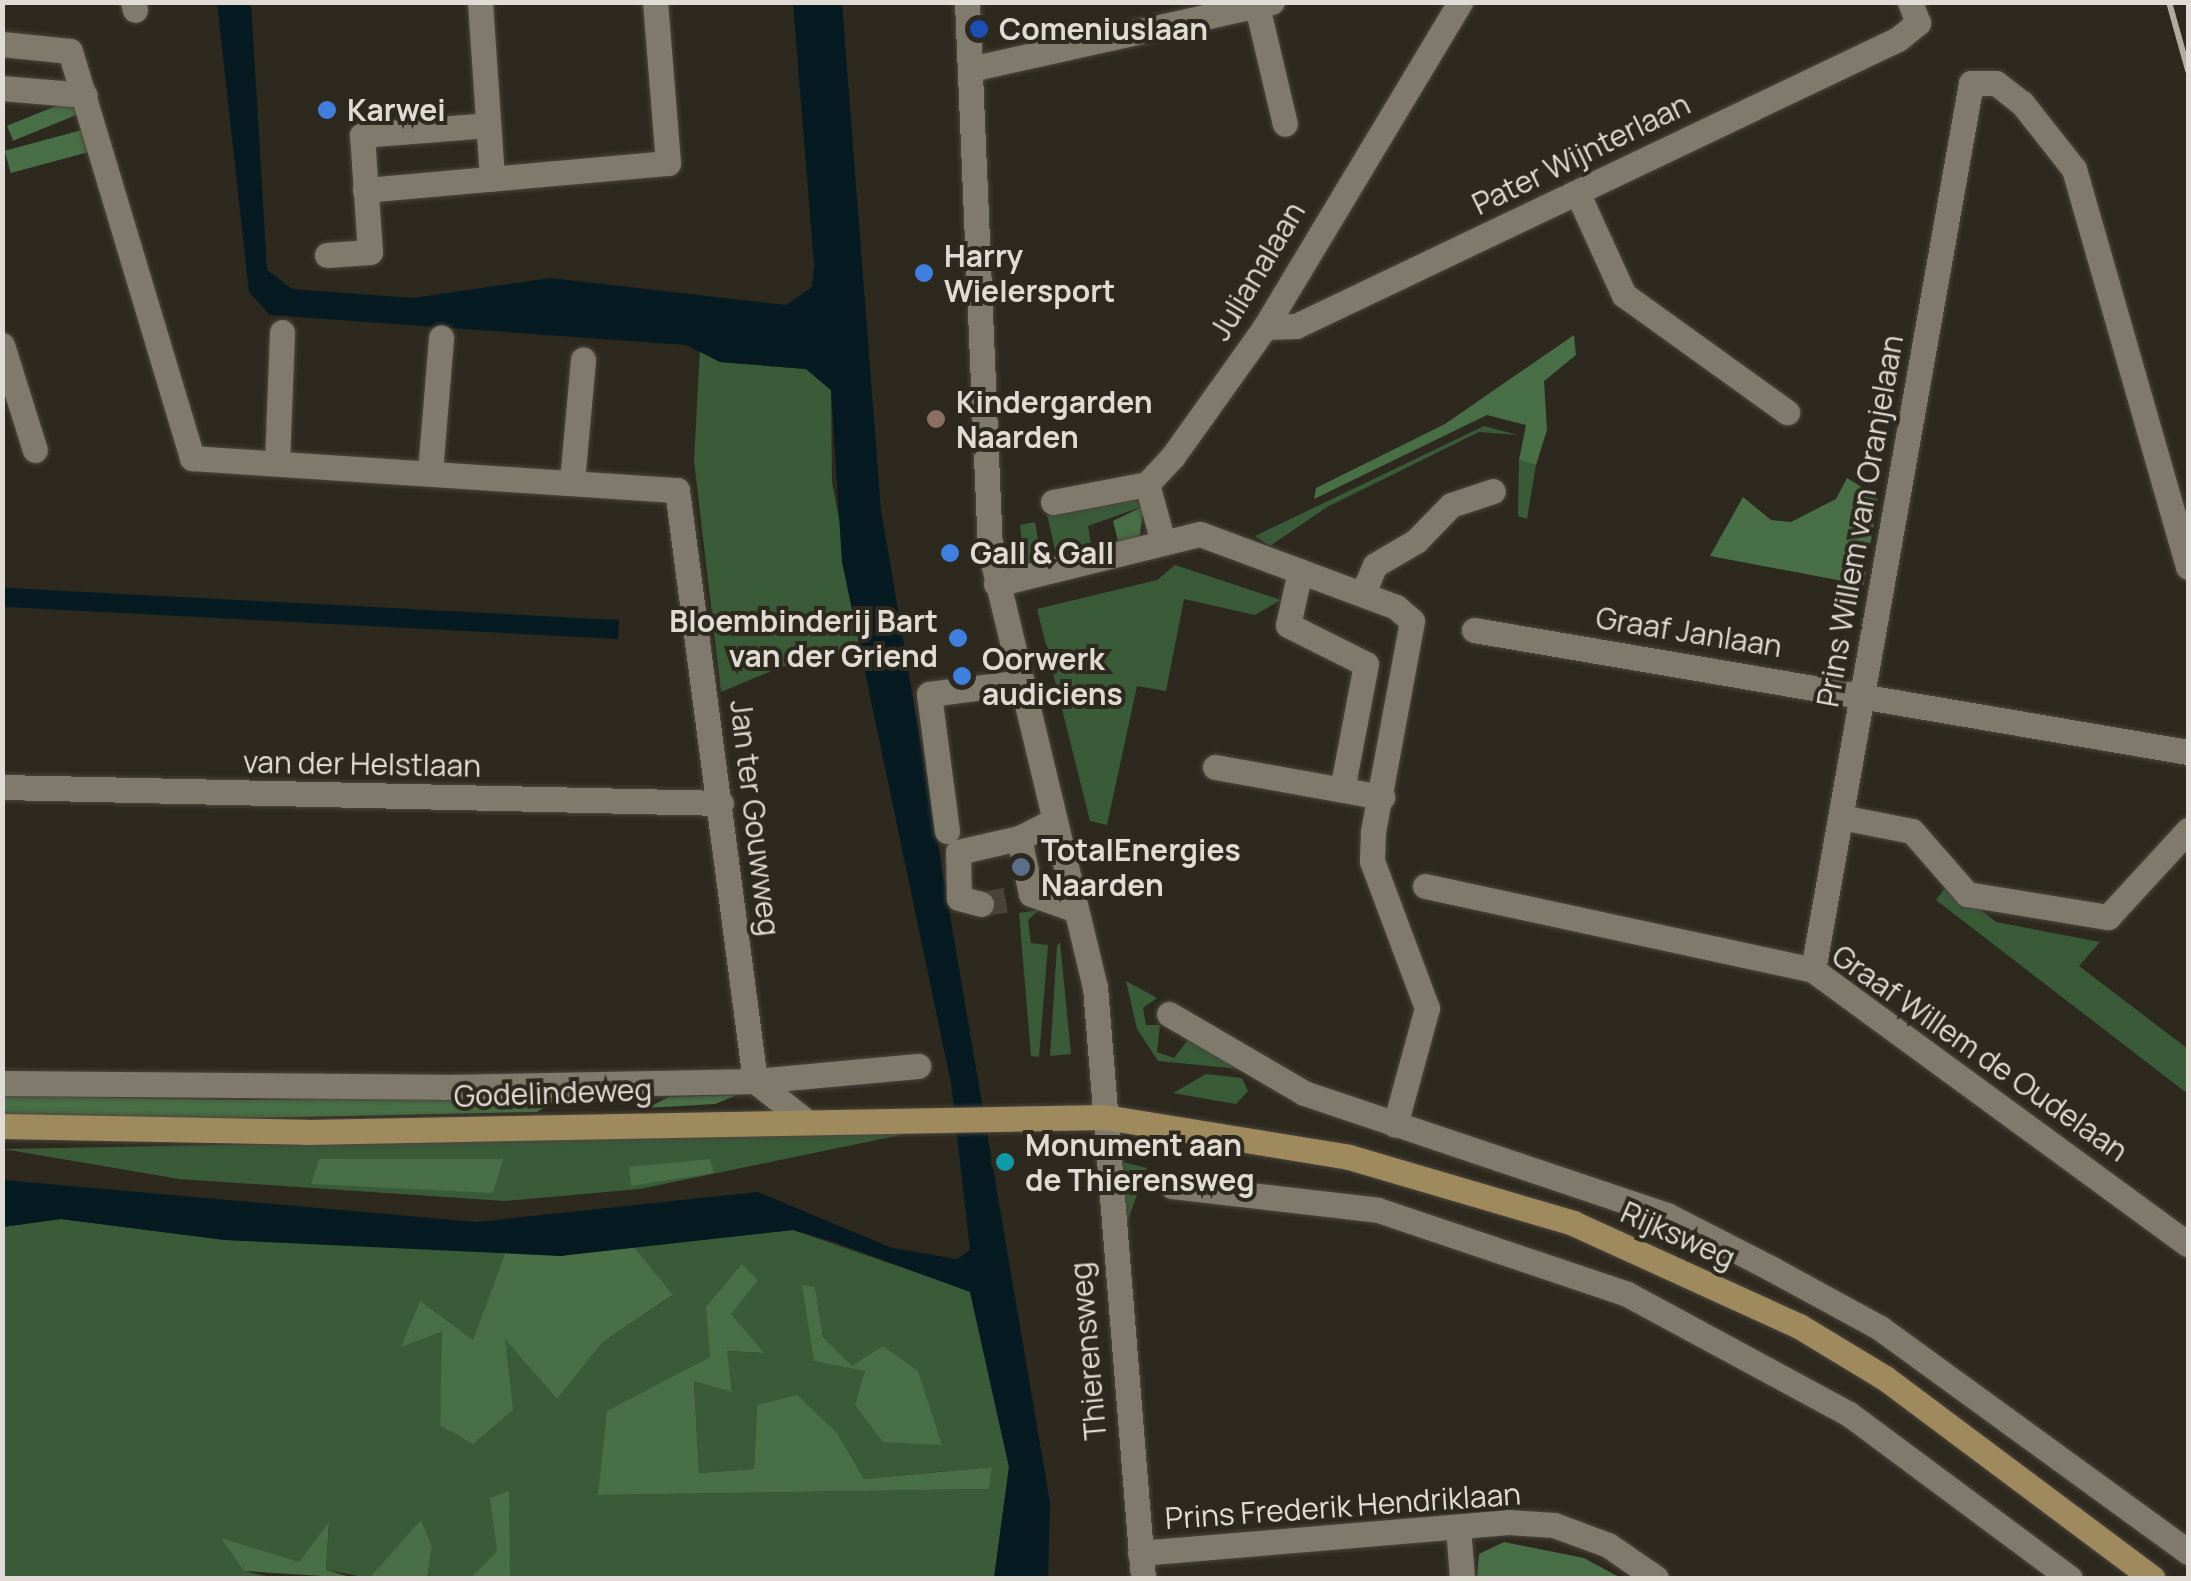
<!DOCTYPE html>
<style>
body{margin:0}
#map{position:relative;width:2191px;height:1581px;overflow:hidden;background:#2e291e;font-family:Manrope,sans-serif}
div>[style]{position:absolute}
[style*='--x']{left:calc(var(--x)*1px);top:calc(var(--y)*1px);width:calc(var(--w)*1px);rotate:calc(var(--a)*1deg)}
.green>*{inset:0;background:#395b38}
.forest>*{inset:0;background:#486f46;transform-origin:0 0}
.water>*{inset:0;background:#051a21;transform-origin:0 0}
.minor-tunnel>*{height:25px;margin-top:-12.5px;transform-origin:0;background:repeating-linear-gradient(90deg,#494439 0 25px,transparent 0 37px)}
.roads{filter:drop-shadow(0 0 2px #4b463d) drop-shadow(0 0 2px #4b463d)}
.minor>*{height:25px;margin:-12.5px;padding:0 12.5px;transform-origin:12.5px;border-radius:12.5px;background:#807a6d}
.major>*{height:25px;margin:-12.5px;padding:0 12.5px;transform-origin:12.5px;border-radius:12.5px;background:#9f8a5d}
.rail>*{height:6px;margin:-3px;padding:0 3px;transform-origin:3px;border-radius:3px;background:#afaba3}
.dots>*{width:28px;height:28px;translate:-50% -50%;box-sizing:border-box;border:5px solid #2e291e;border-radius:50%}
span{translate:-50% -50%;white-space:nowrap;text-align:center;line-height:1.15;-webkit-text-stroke:8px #2e291e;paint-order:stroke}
.poi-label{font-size:30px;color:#e0dcd5;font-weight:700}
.left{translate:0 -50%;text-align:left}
.right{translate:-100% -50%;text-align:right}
.street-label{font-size:30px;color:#e0dcd5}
.frame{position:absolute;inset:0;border:5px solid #e0dcd5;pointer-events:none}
</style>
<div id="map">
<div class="green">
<i style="clip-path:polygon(700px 348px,720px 362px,806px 369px,831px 390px,832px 482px,864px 651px,781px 667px,721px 692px,694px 461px)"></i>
<i style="clip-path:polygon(1484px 426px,1518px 435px,1479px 432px,1327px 507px,1270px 546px,1255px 536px)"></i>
<i style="clip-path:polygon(1519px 460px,1536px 465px,1527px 519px,1518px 516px)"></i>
<i style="clip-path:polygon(1132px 499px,1144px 506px,1088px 526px,1092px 551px,1057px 558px,1047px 515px)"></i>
<i style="clip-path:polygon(1035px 522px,1042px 562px,1025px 567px,1020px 525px)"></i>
<i style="clip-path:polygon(1175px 565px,1281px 600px,1255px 615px,1184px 599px,1166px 691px,1137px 686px,1107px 825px,1090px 821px,1037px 609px,1157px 580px)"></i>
<i style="clip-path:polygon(1948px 884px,1996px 922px,2100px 942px,2079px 966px,2188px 1049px,2188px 1094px,1936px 900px)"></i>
<i style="clip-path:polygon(1039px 910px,1028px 920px,1031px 943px,1048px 945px,1039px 1057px,1031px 1056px,1019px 913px)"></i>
<i style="clip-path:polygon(1060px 942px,1071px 1054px,1050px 1056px,1057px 946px)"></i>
<i style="clip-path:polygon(1126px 981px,1157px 998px,1143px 1008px,1146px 1025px,1160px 1025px,1157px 1052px,1174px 1058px,1191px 1036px,1240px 1069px,1158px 1061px,1137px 1029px)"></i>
<i style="clip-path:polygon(1206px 1074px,1242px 1078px,1248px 1091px,1236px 1104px,1173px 1093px)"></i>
<i style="clip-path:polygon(915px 1132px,640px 1189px,504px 1201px,179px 1179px,3px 1149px)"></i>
<i style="clip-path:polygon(1122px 1162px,1147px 1168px,1126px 1225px,1121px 1193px)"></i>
<i style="clip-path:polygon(evenodd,61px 1219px,225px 1240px,507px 1248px,473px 1341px,420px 1302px,402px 1346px,443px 1332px,440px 1424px,504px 1337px,557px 1399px,603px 1342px,672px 1296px,633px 1246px,793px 1230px,970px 1291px,1009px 1467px,994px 1578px,427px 1578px,432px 1546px,421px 1521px,369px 1578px,326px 1570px,329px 1525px,299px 1562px,244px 1571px,275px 1578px,3px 1578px,2px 1227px,61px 1219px,815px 1287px,823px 1337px,851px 1366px,814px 1361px,815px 1287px,61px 1219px,707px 1307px,763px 1353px,726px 1351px,732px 1391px,694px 1380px,699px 1473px,754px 1469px,757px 1405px,838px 1434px,864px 1479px,991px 1467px,989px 1489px,599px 1495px,684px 1372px,710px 1357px,707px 1307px)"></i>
</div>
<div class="forest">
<i style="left:71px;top:100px;width:16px;height:69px;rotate:68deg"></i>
<i style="left:82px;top:130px;width:23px;height:80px;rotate:75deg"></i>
<i style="clip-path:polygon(1574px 335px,1576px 355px,1544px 381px,1547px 430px,1536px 465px,1519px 460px,1526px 425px,1487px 415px,1314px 499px,1316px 488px,1445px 424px)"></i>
<i style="clip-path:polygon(1847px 478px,1878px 497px,1864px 585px,1710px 556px,1743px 497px,1771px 520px,1791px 522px,1836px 499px)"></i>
<i style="clip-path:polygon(1144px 506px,1139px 541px,1119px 545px,1113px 521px)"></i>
<i style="clip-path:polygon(737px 1095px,715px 1104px,647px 1108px,669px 1097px)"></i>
<i style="clip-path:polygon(3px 1096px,244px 1100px,562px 1096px,537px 1112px,209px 1119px,3px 1117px)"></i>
<i style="clip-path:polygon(319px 1159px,503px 1159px,493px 1193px,311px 1184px)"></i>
<i style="clip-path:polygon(710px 1159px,714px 1173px,631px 1186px,629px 1167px)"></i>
<i style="clip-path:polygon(633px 1246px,673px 1295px,603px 1342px,557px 1399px,505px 1339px,513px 1410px,473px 1444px,440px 1425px,442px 1332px,401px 1347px,420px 1301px,473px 1340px,507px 1248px,560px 1256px)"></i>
<i style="clip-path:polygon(742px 1264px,758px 1280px,731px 1314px,764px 1353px,727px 1351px,732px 1392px,694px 1381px,699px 1473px,754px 1469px,757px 1405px,797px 1395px,838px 1434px,864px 1479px,992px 1467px,989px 1489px,598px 1495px,607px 1411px,710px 1357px,706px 1307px)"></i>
<i style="clip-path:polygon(802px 1285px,815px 1287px,823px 1337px,852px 1366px,883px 1346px,918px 1371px,942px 1445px,883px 1442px,855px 1405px,865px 1371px,814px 1361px)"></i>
<i style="clip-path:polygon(509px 1491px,510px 1578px,471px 1578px,497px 1551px,490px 1498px)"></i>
<i style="clip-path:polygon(421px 1520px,432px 1546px,427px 1578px,369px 1578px)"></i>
<i style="clip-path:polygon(329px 1522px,326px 1570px,354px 1578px,244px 1571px,221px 1538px,299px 1562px)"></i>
<i style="clip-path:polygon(1504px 1542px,1584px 1558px,1621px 1578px,1477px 1578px,1479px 1554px)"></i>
</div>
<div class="water">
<i style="clip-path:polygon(217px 3px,251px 3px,267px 270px,292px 289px,413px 298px,550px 278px,786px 305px,812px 287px,814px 265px,793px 3px,842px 3px,881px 510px,1050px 1503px,1048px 1578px,994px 1578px,1009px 1467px,970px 1292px,834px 1242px,793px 1230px,560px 1256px,225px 1240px,61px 1219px,3px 1227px,3px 1180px,476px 1222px,758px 1192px,892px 1248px,957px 1259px,970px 1250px,951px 1083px,842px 562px,831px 390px,806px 369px,720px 362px,686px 345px,270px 315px,249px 292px)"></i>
<i style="left:619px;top:620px;width:19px;height:616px;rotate:93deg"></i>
</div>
<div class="minor-tunnel">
<i style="--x:981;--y:904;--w:29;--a:-10"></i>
</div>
<div class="roads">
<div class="minor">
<i style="--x:133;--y:2;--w:8;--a:76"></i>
<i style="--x:480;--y:2;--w:177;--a:86.1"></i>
<i style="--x:967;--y:2;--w:548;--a:87.6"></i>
<i style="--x:990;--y:550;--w:449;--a:76.5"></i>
<i style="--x:1095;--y:987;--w:593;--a:85.36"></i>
<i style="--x:1257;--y:6;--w:121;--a:76.7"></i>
<i style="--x:2;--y:44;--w:68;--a:5.9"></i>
<i style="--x:70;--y:51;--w:425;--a:73.3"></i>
<i style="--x:192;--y:458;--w:486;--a:3.8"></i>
<i style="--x:677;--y:490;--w:596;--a:82.48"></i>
<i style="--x:755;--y:1081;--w:60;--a:38.2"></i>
<i style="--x:970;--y:69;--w:309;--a:-12.5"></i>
<i style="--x:2;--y:88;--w:83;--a:4.8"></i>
<i style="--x:365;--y:190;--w:304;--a:-5.1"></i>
<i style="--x:668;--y:163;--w:162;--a:-94.6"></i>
<i style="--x:1577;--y:192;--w:113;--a:65.5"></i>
<i style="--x:1624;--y:295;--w:201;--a:35.7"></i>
<i style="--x:327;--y:255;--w:43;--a:-4"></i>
<i style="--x:370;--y:252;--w:117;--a:-93.9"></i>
<i style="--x:362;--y:135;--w:126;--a:-4.5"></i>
<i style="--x:1265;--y:327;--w:31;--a:-2"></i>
<i style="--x:1296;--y:326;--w:667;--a:-25.49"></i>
<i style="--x:1898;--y:39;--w:26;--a:-39"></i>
<i style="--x:1918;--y:23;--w:22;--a:-111"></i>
<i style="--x:2;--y:345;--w:110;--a:72.6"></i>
<i style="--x:277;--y:463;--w:131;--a:-87.8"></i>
<i style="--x:430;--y:472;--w:135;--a:-85.3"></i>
<i style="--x:572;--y:481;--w:122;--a:-84.8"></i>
<i style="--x:1147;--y:484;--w:60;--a:74.6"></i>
<i style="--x:1053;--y:502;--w:96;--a:-10.8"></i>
<i style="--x:1147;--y:484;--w:38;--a:-47"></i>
<i style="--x:1173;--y:456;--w:158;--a:-54.5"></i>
<i style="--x:1265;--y:327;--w:379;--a:-59"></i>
<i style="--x:1300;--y:571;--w:55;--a:102.5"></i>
<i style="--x:1288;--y:625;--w:87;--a:26.6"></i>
<i style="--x:1366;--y:664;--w:128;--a:100.8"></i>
<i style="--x:996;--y:584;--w:210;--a:-13.8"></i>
<i style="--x:1200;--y:534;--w:209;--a:20.4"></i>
<i style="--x:1396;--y:607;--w:21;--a:41"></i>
<i style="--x:1412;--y:621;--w:215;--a:100.5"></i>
<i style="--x:1373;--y:832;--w:29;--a:92"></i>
<i style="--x:1372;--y:861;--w:157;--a:69.5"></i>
<i style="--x:1427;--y:1008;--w:121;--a:105.3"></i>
<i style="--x:1363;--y:593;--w:30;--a:-67"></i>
<i style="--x:1375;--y:565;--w:48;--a:-30.3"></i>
<i style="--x:1416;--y:541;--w:50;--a:-45.8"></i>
<i style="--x:1451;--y:505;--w:44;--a:-18.4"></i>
<i style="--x:1474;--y:630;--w:724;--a:9.7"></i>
<i style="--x:1215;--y:767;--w:170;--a:10.2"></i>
<i style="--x:2;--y:787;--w:719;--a:1.27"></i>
<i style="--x:1841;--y:817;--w:72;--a:11.2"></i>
<i style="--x:1912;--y:831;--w:84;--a:48.9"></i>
<i style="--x:1967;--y:894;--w:143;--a:9.3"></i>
<i style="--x:2108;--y:917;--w:118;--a:-47.4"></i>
<i style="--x:1053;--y:821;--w:38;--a:153"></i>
<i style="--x:1019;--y:838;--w:57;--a:77.9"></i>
<i style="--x:1031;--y:894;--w:46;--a:19.2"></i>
<i style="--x:947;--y:831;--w:138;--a:-97.5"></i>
<i style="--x:929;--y:694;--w:93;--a:-7.4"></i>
<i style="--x:1425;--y:886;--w:397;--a:12.2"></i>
<i style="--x:1813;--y:970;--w:464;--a:36.2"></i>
<i style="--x:981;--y:904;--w:23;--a:-165"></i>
<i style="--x:959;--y:898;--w:46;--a:-91.2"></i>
<i style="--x:958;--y:852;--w:63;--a:-12.9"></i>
<i style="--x:1813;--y:970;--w:901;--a:-79.9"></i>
<i style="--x:1971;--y:83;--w:25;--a:0"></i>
<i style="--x:1996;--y:83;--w:33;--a:38"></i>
<i style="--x:2022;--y:103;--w:84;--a:51.8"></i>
<i style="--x:2074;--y:169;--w:414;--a:74"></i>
<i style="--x:1169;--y:1014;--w:156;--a:30.3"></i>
<i style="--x:1304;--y:1093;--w:383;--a:18.6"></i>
<i style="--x:1667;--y:1215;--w:118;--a:27.2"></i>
<i style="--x:1772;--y:1269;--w:123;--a:28.6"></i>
<i style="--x:1880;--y:1328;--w:381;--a:36"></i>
<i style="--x:2;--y:1083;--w:441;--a:0.5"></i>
<i style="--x:443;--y:1087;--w:312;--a:-1.1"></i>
<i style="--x:755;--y:1081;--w:164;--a:-5.3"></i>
<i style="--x:1172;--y:1186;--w:207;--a:6.6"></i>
<i style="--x:1378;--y:1210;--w:263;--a:18.6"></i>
<i style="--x:1627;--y:1294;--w:252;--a:28.4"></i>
<i style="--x:1849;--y:1414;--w:275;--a:36.6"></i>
<i style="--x:1458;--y:1527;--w:51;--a:85.5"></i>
<i style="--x:1140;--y:1553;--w:369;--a:-4.8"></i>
<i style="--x:1508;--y:1522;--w:46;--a:3.7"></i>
<i style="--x:1554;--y:1525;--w:58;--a:20.3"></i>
<i style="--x:1608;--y:1545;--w:58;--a:34.5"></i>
</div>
<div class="major">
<i style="--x:2;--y:1126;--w:304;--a:1.1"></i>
<i style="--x:306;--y:1132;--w:799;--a:-1.08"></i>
<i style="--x:1105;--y:1117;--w:247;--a:9.3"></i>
<i style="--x:1349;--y:1157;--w:234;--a:16.4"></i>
<i style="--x:1573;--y:1223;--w:248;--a:24.5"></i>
<i style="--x:1799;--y:1326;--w:100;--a:31.2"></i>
<i style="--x:1885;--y:1378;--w:334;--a:36.8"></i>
</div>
</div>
<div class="rail">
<i style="--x:2169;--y:2;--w:71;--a:74.4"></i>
</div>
<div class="dots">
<i style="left:979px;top:29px;background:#1a4fb4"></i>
<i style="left:327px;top:110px;background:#3f7fe0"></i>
<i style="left:924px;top:273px;background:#3f7fe0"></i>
<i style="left:936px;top:419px;background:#8d6e63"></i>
<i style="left:950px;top:553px;background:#3f7fe0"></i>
<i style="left:958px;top:638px;background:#3f7fe0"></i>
<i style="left:962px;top:676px;background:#3f7fe0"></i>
<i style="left:1021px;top:867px;background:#5c6f8a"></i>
<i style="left:1005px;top:1162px;background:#0f9aa8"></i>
</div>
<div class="poi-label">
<span class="left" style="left:999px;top:29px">Comeniuslaan</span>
<span class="left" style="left:347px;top:110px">Karwei</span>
<span class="left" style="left:944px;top:273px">Harry<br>Wielersport</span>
<span class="left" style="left:956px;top:419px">Kindergarden<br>Naarden</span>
<span class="left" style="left:970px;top:553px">Gall &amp; Gall</span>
<span class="right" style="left:938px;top:638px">Bloembinderij Bart<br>van der Griend</span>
<span class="left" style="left:982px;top:676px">Oorwerk<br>audiciens</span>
<span class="left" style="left:1041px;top:867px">TotalEnergies<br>Naarden</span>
<span class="left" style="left:1025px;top:1162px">Monument aan<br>de Thierensweg</span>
</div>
<div class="street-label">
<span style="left:1581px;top:154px;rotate:-26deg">Pater Wijnterlaan</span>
<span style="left:1257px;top:271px;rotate:-59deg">Julianalaan</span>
<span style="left:1860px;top:521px;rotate:-80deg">Prins Willem van Oranjelaan</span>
<span style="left:1689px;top:632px;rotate:9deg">Graaf Janlaan</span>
<span style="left:362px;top:764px;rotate:1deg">van der Helstlaan</span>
<span style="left:755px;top:818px;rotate:83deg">Jan ter Gouwweg</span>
<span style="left:1980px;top:1053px;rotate:35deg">Graaf Willem de Oudelaan</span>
<span style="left:553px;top:1093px;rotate:-2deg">Godelindeweg</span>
<span style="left:1678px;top:1235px;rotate:24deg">Rijksweg</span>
<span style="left:1088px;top:1351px;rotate:-95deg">Thierensweg</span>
<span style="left:1343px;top:1506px;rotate:-4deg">Prins Frederik Hendriklaan</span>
</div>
<div class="frame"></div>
</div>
